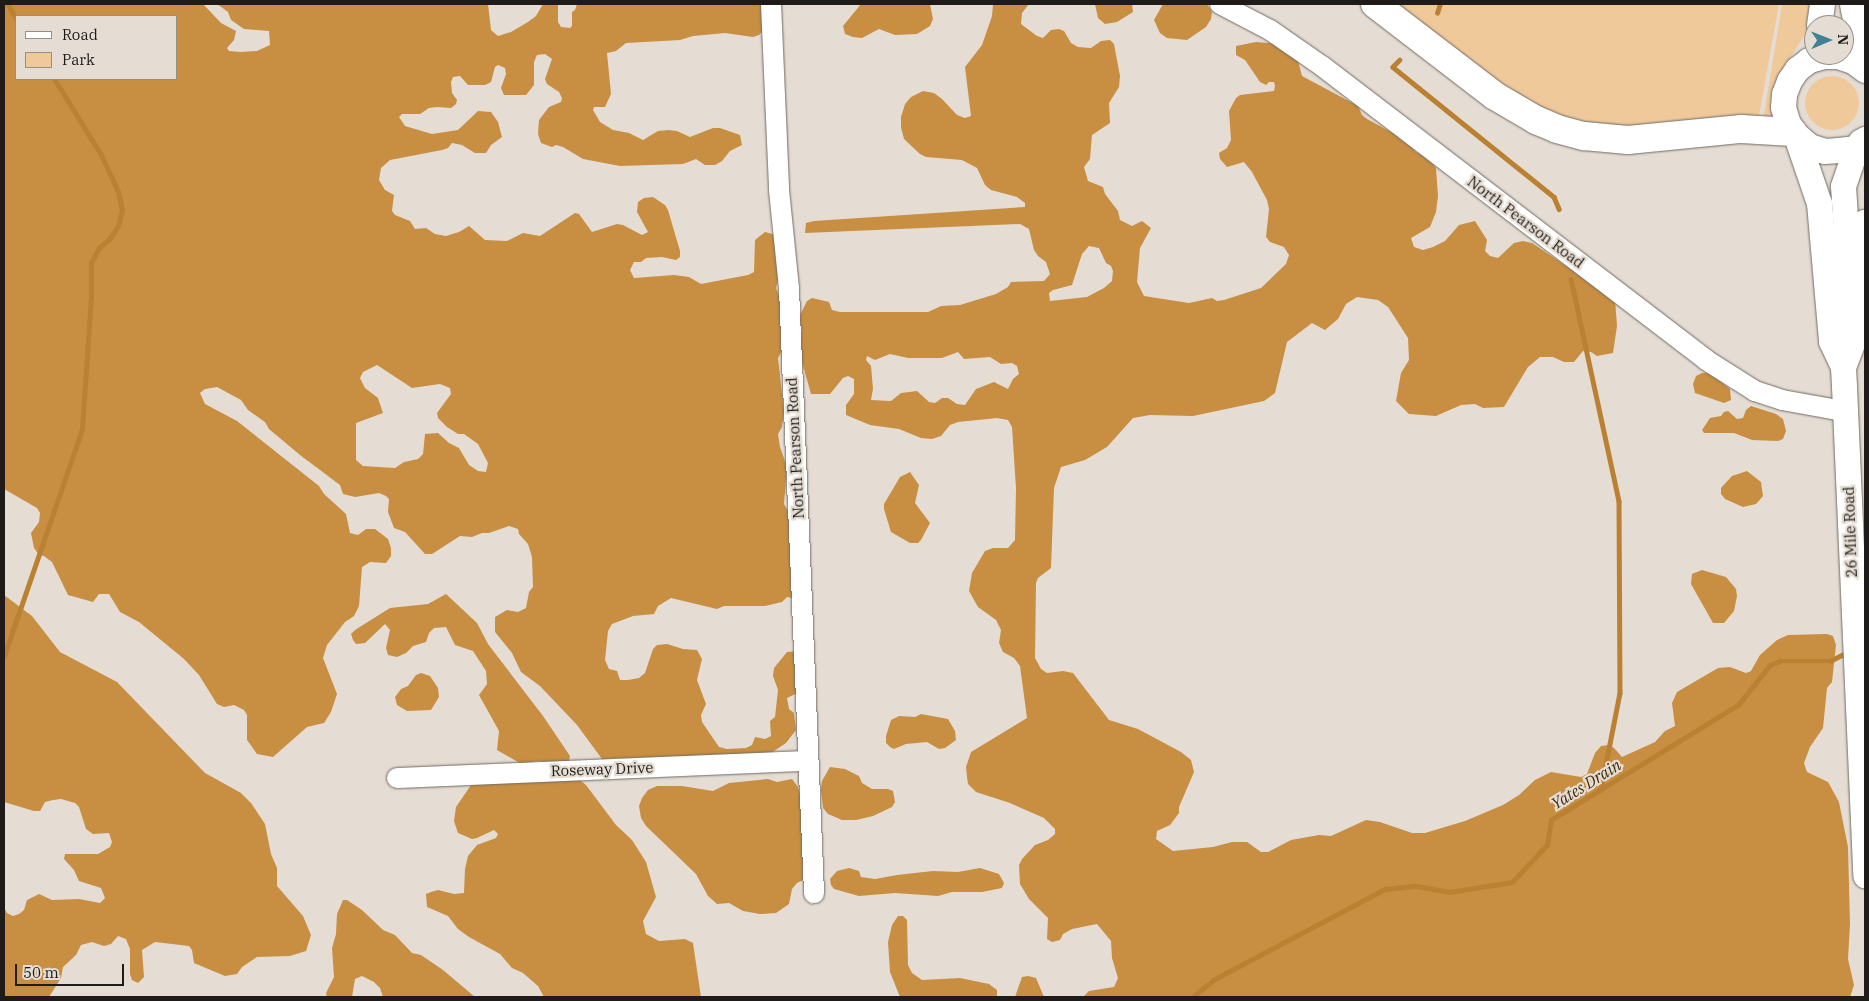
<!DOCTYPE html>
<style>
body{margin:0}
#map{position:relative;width:1869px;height:1001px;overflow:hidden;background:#e5ddd4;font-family:"IBM Plex Serif",serif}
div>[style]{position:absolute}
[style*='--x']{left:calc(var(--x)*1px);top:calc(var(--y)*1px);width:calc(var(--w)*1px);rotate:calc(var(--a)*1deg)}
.green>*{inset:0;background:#f0c99b}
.round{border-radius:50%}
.forest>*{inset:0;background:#c88e41}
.stream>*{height:4.5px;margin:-2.25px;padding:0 2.25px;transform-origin:2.25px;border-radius:2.25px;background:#bb8132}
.roads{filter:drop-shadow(0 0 1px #716a62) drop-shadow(0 0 1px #716a62)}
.minor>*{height:20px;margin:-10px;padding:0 10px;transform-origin:10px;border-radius:10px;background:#fff}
.major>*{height:25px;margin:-12.5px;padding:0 12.5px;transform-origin:12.5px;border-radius:12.5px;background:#fff}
.highway>*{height:28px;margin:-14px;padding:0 14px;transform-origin:14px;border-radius:14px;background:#fff}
span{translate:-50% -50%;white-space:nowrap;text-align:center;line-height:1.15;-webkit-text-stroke:4.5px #e5ddd4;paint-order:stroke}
.street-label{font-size:15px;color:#1e1b18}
.water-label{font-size:16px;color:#452d0c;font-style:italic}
.frame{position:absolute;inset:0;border:5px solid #1e1b18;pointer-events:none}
.legend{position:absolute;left:15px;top:15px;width:162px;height:65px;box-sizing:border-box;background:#e5ddd4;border:1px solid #958f89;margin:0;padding:6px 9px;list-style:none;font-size:15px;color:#1e1b18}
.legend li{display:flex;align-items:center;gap:10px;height:25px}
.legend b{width:25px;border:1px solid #958f89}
.north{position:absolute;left:1804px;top:15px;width:50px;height:50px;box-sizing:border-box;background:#e5ddd4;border:1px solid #958f89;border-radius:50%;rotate:89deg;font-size:14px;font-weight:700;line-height:20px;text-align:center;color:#1e1b18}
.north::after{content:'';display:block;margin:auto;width:18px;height:22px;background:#418195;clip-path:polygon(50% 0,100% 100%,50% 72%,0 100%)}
.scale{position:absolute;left:15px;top:964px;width:109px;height:22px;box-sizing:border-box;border:2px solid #1e1b18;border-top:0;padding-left:6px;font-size:15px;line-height:18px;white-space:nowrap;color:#1e1b18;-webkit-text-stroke:4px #e5ddd4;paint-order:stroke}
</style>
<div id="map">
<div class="green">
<i style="clip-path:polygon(1386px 4px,1779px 4px,1758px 121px,1626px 132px,1546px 116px)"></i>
<i style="clip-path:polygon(1782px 4px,1813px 4px,1809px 28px,1775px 82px,1771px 99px,1774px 121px,1763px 121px)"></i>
<i class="round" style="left:1805px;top:76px;width:54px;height:54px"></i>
</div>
<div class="forest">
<i style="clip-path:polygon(evenodd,4px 4px,203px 4px,221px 23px,236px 31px,234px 40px,227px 48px,229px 51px,240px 52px,257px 51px,270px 45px,269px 31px,244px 29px,231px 20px,228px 12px,217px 4px,488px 4px,491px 30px,498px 36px,511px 32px,528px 22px,536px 16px,543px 4px,558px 4px,558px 22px,561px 27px,570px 28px,572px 26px,572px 12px,575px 10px,577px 4px,775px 4px,774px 19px,759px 35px,753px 37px,725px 33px,693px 36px,680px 40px,626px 43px,616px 51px,607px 53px,611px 94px,605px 107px,594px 107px,593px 110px,600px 122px,613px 130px,629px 133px,643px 140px,658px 131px,669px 130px,677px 131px,690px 137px,713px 128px,720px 128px,740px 135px,742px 145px,730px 151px,722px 161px,715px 165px,705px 165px,696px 159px,683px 164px,620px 166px,583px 159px,563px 147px,556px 145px,552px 147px,541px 143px,538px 134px,539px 120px,549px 107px,561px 102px,562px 98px,559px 92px,547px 84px,545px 79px,552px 59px,545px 54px,537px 55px,534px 62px,534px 85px,526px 95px,504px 95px,501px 88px,506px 74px,505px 68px,498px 65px,495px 67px,491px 82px,485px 85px,468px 85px,460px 76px,453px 77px,451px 82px,452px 93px,457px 100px,456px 104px,451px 108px,437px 107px,429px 108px,420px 114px,402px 114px,399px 117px,405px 126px,432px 134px,458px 130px,478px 111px,491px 112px,498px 122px,502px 137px,491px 145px,486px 153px,475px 153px,462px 145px,452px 143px,448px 148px,442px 150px,390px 160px,381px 168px,379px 180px,385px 190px,394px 195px,392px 211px,395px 215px,410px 221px,415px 229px,426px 228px,435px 234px,446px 236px,459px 232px,469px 226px,485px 240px,507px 241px,523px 233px,540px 236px,575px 213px,579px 214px,592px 232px,617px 224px,623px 225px,642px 235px,648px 232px,637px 212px,638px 202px,644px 198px,653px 197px,665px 205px,668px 210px,680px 251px,680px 257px,676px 260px,662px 257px,646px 258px,641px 262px,634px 262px,630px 270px,634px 278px,674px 275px,689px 277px,701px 284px,748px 275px,754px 272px,755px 240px,765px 232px,776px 235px,780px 271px,776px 288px,781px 301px,782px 351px,778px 358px,784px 411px,782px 427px,778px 434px,780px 447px,787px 467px,784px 504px,792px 518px,789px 530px,789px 536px,792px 539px,792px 598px,787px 597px,782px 602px,765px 606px,724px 606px,717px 609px,671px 598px,658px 606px,654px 614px,633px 616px,612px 624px,608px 631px,605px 660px,609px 669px,617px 671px,620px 680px,628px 680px,639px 678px,645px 673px,653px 649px,657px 645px,667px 644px,683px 649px,697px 650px,702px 659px,697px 680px,706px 704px,701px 715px,702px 722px,719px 747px,727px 749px,746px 748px,752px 745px,755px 737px,765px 739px,771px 736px,770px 721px,775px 717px,778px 690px,773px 676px,774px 668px,787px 652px,799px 651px,806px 689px,787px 698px,789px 709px,794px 713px,796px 730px,786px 743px,771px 753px,602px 759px,577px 725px,540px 686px,521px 672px,512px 653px,495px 632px,495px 617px,507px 610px,518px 612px,526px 608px,529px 592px,533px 587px,532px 557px,528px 544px,519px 534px,518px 529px,509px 526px,489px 533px,482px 533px,472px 537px,460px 536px,432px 554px,425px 554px,405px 532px,394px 528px,388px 512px,389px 499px,386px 496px,379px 493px,355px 497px,343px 494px,340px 485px,300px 455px,269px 429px,265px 422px,248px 410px,241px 400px,217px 387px,205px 389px,200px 393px,205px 404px,237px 421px,319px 486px,324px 494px,346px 514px,350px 533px,358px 535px,366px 529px,375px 529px,388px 539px,391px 548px,391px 556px,386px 563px,370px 562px,362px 567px,359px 606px,354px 616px,345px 622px,327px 645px,323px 658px,337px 694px,331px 712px,324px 723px,307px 727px,273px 757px,257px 754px,247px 740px,247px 715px,244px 710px,234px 705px,224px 707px,217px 704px,199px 675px,184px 659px,139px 622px,120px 612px,109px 594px,99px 594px,93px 602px,68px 595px,52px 562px,44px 556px,39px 555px,34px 548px,31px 533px,39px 522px,40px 513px,37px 508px,4px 489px,4px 4px,16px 16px,176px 16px,176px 79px,16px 79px,16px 16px,4px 4px,377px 365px,412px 388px,440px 384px,450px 388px,451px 394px,437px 413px,438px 418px,447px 427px,458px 434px,464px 434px,478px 444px,488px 463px,486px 472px,478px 471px,469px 465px,459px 448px,449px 443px,438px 433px,425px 434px,423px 454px,418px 459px,404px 462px,395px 468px,363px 466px,356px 460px,356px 423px,383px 413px,378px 398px,365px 388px,360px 378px,363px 372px,377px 365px)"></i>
<i style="clip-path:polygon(861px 4px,930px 4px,933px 19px,930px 26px,917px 34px,895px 35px,879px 29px,862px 38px,853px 37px,845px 34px,843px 26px)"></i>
<i style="clip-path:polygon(evenodd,993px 4px,1029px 4px,1022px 13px,1021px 24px,1037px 36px,1043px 38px,1051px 30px,1059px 29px,1064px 31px,1071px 43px,1078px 47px,1091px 48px,1101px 41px,1110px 40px,1114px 44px,1120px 76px,1119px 87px,1109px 103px,1110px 123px,1092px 135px,1090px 159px,1084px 167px,1088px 181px,1103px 187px,1105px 194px,1118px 211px,1120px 220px,1132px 226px,1142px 221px,1151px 228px,1140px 248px,1137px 282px,1144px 296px,1189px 303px,1212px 298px,1217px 301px,1224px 300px,1261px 288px,1286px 264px,1289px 255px,1284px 247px,1270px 242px,1266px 237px,1269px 209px,1267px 200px,1252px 172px,1244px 162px,1227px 167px,1220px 159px,1219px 153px,1227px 148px,1231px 140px,1229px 111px,1236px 98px,1240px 95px,1274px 91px,1275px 86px,1274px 82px,1269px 82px,1266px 85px,1260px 82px,1245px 60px,1236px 55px,1236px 46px,1256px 42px,1280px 44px,1297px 57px,1302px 76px,1358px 106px,1362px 115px,1367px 119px,1402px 138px,1416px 152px,1427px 157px,1436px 168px,1438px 196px,1436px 212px,1430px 227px,1411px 238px,1414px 247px,1423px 250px,1433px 247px,1445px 241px,1459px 225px,1475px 221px,1487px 240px,1485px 251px,1490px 256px,1498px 258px,1514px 243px,1523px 241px,1532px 243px,1615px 299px,1617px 326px,1613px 353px,1597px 356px,1591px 352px,1583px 351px,1574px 362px,1564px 362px,1553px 357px,1540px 357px,1528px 367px,1504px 407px,1483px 408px,1475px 404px,1461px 405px,1436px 416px,1409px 414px,1396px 401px,1401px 373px,1409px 360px,1408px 338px,1388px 307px,1378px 300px,1357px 297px,1346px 304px,1338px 319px,1325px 330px,1312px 323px,1287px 342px,1275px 393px,1264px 401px,1193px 416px,1150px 415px,1133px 418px,1107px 447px,1085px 460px,1061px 467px,1054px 488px,1051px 568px,1038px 578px,1036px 583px,1035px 658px,1041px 669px,1047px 673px,1063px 671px,1073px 673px,1109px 720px,1138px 729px,1181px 752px,1191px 760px,1194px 772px,1179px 807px,1179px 813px,1170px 825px,1157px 831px,1156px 839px,1173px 851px,1213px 847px,1232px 842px,1247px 842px,1261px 852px,1268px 852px,1291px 840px,1319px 835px,1331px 836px,1366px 820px,1380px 822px,1412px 833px,1425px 833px,1465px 821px,1503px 805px,1519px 795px,1535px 780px,1551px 772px,1581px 777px,1587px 774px,1595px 753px,1601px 746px,1609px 745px,1614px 748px,1622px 757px,1655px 742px,1665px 731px,1675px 726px,1672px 703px,1677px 692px,1718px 668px,1730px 667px,1746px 673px,1751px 671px,1760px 655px,1777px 640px,1788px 635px,1827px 634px,1833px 636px,1836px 645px,1832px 682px,1827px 688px,1823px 728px,1810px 747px,1804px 763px,1807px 772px,1828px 782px,1839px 802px,1848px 847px,1850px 924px,1848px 959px,1854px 985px,1850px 997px,1083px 997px,1089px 991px,1114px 987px,1118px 978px,1112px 958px,1111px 941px,1097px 924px,1072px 929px,1063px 934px,1060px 940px,1052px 942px,1047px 939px,1048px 918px,1029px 899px,1020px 884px,1019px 865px,1022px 859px,1035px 845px,1048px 840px,1055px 834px,1055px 829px,1044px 818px,1010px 803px,976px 792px,968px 784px,967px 777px,966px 767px,971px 752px,1027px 718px,1020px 666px,1014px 658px,1003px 652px,999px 643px,1001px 630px,996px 620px,978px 607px,969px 591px,972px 573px,985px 551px,993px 548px,1008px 548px,1015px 540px,1016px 488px,1012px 427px,1008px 420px,997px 418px,958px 422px,950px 425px,941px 436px,932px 439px,921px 438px,899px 429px,870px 425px,846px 415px,846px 405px,854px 394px,854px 379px,848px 376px,843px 378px,830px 394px,811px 394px,796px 341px,802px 331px,799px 317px,807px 301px,812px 298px,829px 302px,832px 310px,840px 312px,928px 312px,941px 306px,960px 305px,996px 294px,1008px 287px,1011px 282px,1044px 281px,1050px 274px,1046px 262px,1038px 256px,1034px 250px,1029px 229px,1020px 224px,805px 233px,806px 223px,814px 221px,1025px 207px,1025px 203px,1017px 197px,991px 190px,985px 185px,977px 168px,962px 160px,926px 157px,920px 154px,904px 139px,901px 127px,901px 117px,905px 104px,911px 97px,923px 91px,934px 93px,942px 99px,957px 115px,965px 118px,971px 116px,965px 67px,982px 45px,992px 16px,993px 4px,1089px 246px,1099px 248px,1106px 263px,1111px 266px,1113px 271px,1112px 281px,1104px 288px,1087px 297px,1050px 301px,1049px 293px,1053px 290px,1072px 285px,1082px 254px,1089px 246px,993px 4px,958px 352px,964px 359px,990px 357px,1001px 364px,1012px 363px,1017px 366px,1019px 374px,1013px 379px,1008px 389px,994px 382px,976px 389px,965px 405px,957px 404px,948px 398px,942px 398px,935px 403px,929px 402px,917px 391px,901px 393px,891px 401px,871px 400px,873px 389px,871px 366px,866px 360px,867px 356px,875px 360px,890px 354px,908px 358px,942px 358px,958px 352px)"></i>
<i style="clip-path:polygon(1095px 4px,1132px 4px,1133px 12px,1117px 22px,1105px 24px,1098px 18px)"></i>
<i style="clip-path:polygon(1163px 4px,1207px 4px,1212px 12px,1211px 19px,1206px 27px,1187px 40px,1167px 38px,1160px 33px,1154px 20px)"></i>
<i style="clip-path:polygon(1702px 373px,1707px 373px,1717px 379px,1730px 389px,1731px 400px,1724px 403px,1695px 393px,1693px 384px,1696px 376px)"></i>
<i style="clip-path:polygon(1751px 406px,1776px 414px,1783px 419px,1786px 431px,1783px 439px,1778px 441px,1752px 440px,1734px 433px,1704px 433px,1702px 430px,1710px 418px,1721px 416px,1724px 412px,1728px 411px,1737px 419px,1743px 418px,1746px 410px)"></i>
<i style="clip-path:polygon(1747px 471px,1761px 482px,1763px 496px,1756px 504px,1743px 507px,1725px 499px,1721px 494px,1721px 488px,1732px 476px)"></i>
<i style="clip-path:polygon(910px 472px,919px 485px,915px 503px,930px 523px,921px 540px,918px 543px,910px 543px,891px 532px,884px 509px,884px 504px,900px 477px)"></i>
<i style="clip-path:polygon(1702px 570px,1726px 577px,1736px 589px,1737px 596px,1734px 611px,1724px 623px,1713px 623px,1691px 584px,1692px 574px)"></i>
<i style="clip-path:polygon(446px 594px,477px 623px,488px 644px,543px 716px,570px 756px,569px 761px,559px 763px,536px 761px,523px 765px,497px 750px,499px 731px,479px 695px,487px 684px,486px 671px,473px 651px,455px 645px,446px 627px,434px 628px,429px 633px,426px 642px,413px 646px,406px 653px,397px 657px,388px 655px,386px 648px,390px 630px,385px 624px,365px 643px,356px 644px,353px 640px,351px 634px,355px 630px,390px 608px,428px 604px)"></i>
<i style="clip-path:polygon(4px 595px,32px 616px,60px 652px,117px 682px,205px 773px,241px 793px,251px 803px,265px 824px,271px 854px,277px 868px,277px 886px,303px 916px,311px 935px,306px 951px,290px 956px,257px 957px,242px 967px,237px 974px,225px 976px,194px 963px,192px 950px,189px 946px,155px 942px,142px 950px,144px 977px,138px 983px,132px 980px,130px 974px,130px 949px,126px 939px,118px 936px,111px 944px,104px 946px,92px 942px,81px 945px,76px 955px,63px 967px,61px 978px,49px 997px,4px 997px,4px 908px,7px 913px,13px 916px,19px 914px,24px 910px,27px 900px,39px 894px,52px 900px,79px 899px,100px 903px,105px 898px,101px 888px,79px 881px,74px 870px,64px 859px,65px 854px,98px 854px,110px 847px,112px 842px,109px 833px,93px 834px,86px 829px,79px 807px,75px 803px,61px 799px,53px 800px,45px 802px,40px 811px,34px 811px,4px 802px)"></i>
<i style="clip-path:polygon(421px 673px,430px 676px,438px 688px,439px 697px,431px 710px,407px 711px,397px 705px,395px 697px,401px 689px,408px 686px,416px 675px)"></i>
<i style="clip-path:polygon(921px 714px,948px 719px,955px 731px,956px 740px,945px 748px,939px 749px,927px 742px,906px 744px,894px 749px,890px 747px,886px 743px,886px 736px,891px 720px,899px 716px,915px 717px)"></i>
<i style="clip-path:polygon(830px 767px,845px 769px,859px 776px,862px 783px,872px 789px,888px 789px,893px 791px,895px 802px,892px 807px,873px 816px,856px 820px,842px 820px,828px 814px,823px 808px,821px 791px,822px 781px)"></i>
<i style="clip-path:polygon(576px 777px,586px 785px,616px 825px,632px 840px,646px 862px,656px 897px,643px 921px,646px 934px,659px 941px,685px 939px,693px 943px,701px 997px,544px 997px,538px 986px,523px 973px,512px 968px,500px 954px,469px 937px,458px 929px,448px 916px,427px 907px,426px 894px,431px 892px,438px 890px,454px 894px,464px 893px,465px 869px,468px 856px,477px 845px,496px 838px,498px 834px,494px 830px,477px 838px,472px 839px,458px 833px,454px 821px,456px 807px,471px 785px)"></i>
<i style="clip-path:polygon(768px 779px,777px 782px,792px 779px,798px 787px,805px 814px,805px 879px,797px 883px,792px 889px,789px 904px,776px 913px,760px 914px,743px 911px,729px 903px,717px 904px,708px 896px,696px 874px,646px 826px,641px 818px,639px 806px,642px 798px,648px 790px,657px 786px,682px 786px,713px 791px,729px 783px)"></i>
<i style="clip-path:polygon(849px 868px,859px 871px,861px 877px,875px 879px,897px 875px,933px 871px,958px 872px,980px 868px,999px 874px,1004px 883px,1002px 888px,982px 892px,952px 892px,938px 896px,895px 893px,859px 896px,834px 889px,831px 885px,830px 879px,837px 871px)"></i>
<i style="clip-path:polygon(343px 900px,347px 900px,362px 910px,383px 930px,395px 935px,412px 953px,421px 955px,443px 970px,475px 997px,383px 997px,380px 988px,374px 982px,362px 976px,355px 979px,352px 997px,327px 997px,326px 993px,334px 977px,332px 948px,336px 934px,337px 914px)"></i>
<i style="clip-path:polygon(898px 916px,903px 916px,907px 920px,908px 965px,912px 973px,922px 980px,960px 978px,989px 984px,997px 990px,997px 997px,900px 997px,890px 972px,888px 942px,892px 925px)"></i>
<i style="clip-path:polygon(1028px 976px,1036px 978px,1044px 997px,1015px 997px,1022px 977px)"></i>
</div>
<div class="stream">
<i style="--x:8;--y:4;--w:16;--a:60"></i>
<i style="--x:1437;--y:13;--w:9;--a:-72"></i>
<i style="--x:1400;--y:60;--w:10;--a:135"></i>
<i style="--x:1393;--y:67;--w:207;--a:38.9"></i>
<i style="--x:1554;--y:197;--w:13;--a:67"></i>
<i style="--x:1571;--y:279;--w:227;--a:77.8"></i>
<i style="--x:1619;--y:501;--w:192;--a:89.7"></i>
<i style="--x:1620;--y:693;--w:99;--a:101.1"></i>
<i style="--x:4;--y:656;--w:240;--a:-71"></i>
<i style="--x:82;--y:429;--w:132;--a:-86.1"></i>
<i style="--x:91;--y:297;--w:34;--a:-90"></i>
<i style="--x:91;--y:263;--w:17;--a:-62"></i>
<i style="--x:99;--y:248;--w:15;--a:-42"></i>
<i style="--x:110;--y:238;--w:14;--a:-56"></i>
<i style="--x:118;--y:226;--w:16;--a:-76"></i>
<i style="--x:122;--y:210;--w:18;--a:-103"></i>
<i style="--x:118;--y:192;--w:41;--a:-114.7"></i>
<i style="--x:101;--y:155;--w:89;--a:-121.7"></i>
<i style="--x:1193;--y:997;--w:26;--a:-40"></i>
<i style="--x:1213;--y:980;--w:195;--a:-27.9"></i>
<i style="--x:1385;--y:889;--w:31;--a:-6"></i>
<i style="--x:1416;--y:886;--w:34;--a:10"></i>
<i style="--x:1449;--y:892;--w:64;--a:-9"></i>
<i style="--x:1512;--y:882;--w:51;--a:-46.6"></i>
<i style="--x:1547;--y:845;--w:25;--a:-81"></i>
<i style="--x:1551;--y:820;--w:220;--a:-31.6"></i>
<i style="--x:1738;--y:705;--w:51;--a:-51.3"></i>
<i style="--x:1770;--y:665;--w:11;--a:-22"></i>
<i style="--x:1780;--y:661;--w:50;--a:0"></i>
<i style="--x:1830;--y:661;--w:18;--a:-27"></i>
</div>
<div class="roads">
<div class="minor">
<i style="--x:771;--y:4;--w:186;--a:87.5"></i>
<i style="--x:779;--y:190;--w:100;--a:84.2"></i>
<i style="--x:789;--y:289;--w:605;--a:87.63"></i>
<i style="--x:1220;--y:4;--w:56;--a:27.5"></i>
<i style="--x:1270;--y:30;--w:63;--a:34.7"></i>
<i style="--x:1322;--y:66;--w:484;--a:37.4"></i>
<i style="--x:1706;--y:360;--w:58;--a:32.3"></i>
<i style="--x:1755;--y:391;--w:28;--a:18"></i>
<i style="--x:1782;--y:400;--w:63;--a:10.1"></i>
<i style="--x:397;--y:778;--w:411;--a:-2.4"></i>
</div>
<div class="major">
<i style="--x:1852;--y:4;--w:66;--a:78.7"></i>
<i style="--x:1819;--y:25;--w:21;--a:-82"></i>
<i style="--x:1865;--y:70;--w:15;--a:-143"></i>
<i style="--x:1853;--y:61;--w:16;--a:-162"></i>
<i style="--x:1838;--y:56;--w:14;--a:180"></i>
<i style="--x:1824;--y:56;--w:16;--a:165"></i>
<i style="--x:1809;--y:60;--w:15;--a:143"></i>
<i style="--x:1797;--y:69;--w:14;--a:124"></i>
<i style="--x:1789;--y:81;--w:14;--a:111"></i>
<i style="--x:1784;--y:94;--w:13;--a:94"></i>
<i style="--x:1783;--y:107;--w:15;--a:74"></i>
<i style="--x:1787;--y:121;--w:13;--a:61"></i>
<i style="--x:1793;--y:132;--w:21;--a:41"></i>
<i style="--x:1809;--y:146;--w:16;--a:18"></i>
<i style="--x:1824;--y:151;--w:15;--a:-4"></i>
<i style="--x:1839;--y:150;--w:17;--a:-7"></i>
<i style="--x:1856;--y:148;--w:13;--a:-45"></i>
<i style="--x:1796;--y:136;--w:71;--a:71.1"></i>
<i style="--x:1819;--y:203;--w:139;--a:85"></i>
<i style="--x:1831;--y:341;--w:29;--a:65"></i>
<i style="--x:1856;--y:148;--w:40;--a:108.9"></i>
<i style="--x:1843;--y:186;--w:155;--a:86.3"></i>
<i style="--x:1853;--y:341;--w:28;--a:111"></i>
<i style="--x:1843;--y:367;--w:19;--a:87"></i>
<i style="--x:1844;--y:386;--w:490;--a:87.5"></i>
</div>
<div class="highway">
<i style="--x:1375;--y:4;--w:151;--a:37.5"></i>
<i style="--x:1495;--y:96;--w:48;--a:30.3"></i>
<i style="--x:1536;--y:120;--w:23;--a:23"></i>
<i style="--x:1557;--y:129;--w:28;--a:15"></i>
<i style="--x:1584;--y:136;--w:44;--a:5.2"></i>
<i style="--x:1628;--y:140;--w:114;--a:-5.6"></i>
<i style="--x:1741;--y:129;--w:52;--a:3.3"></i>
<i style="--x:1862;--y:143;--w:3;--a:0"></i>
<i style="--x:1852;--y:323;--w:100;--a:-82.5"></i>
</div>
</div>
<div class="street-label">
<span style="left:1526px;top:222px;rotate:37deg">North Pearson Road</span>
<span style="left:795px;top:448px;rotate:-93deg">North Pearson Road</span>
<span style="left:1850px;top:532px;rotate:-92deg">26 Mile Road</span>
<span style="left:602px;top:769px;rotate:-2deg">Roseway Drive</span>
</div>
<div class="water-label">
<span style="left:1586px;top:784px;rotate:-32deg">Yates Drain</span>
</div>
<div class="frame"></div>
<ul class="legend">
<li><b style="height:6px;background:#fff"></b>Road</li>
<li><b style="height:14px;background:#f0c99b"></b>Park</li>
</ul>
<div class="north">N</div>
<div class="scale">50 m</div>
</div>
